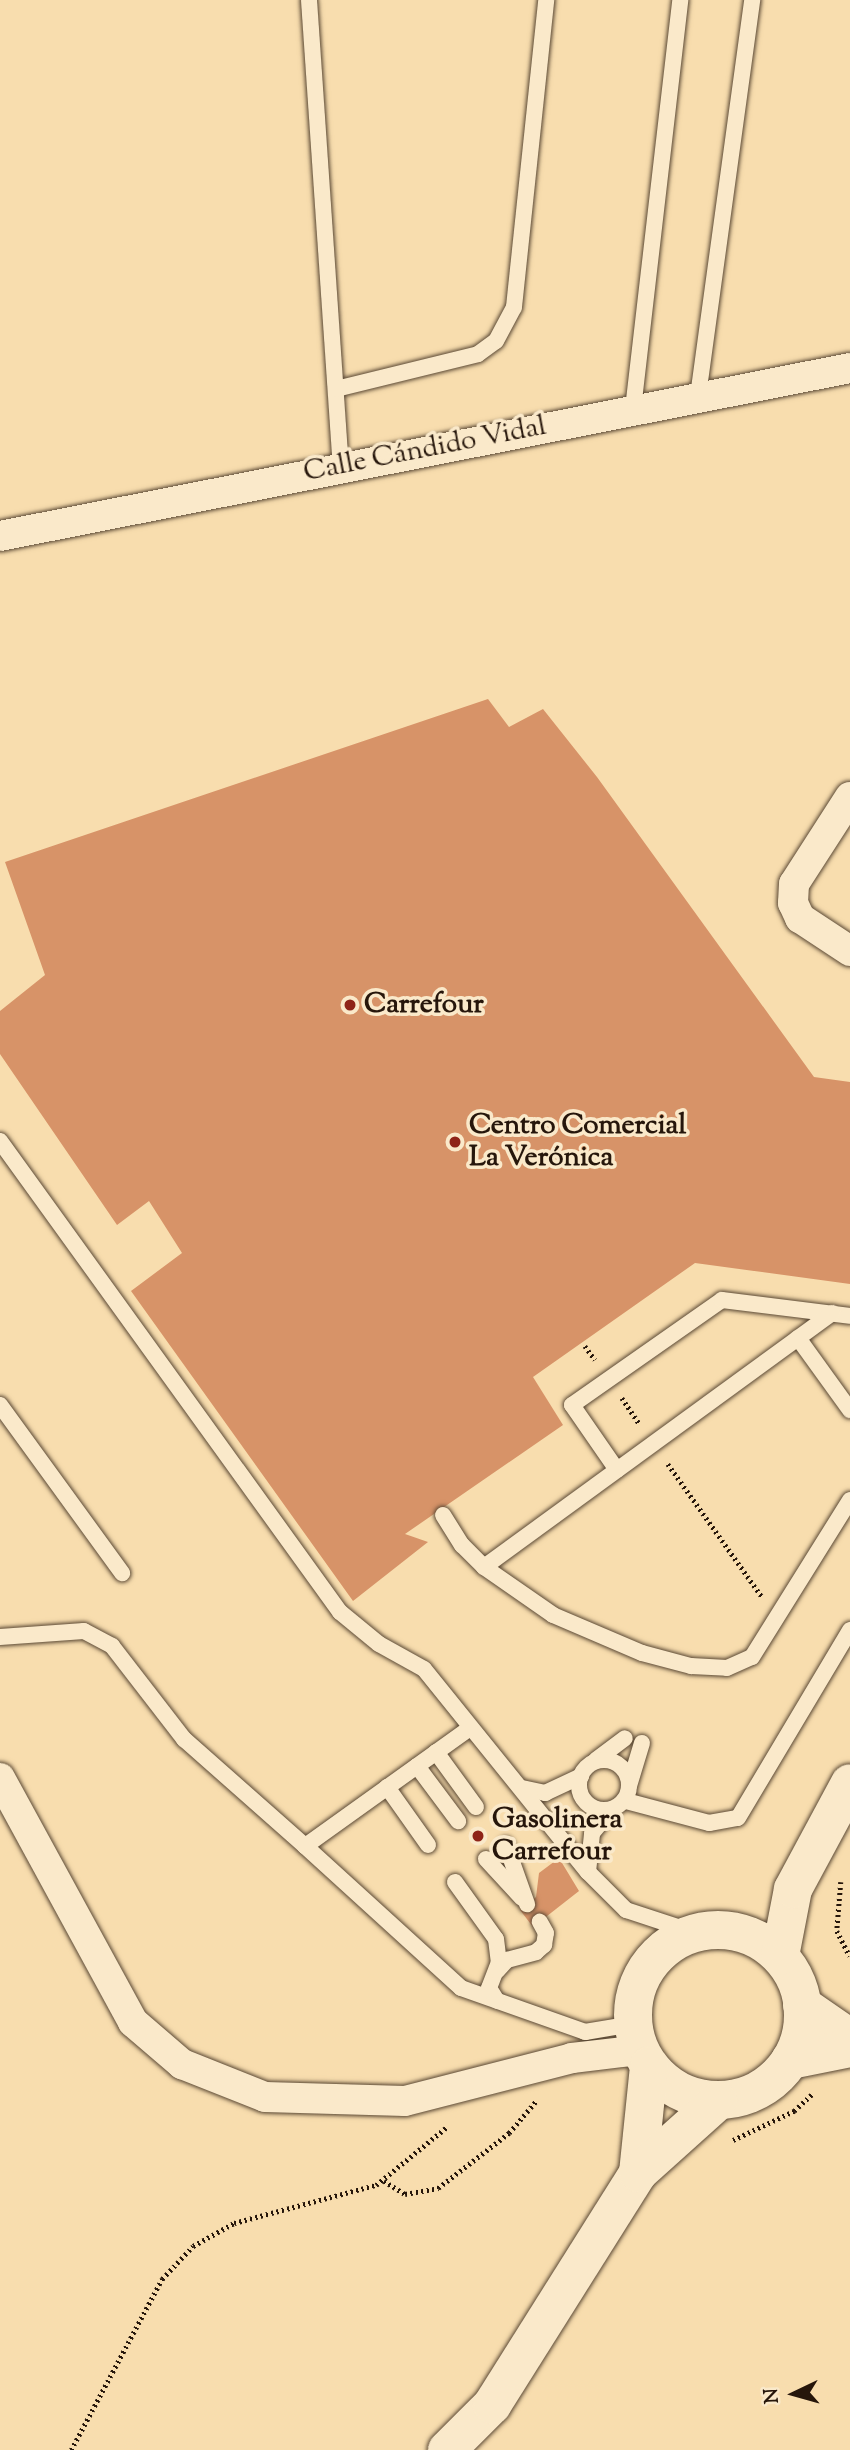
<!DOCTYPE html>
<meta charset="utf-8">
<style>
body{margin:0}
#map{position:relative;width:850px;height:2450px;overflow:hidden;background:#f8ddae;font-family:"Sorts Mill Goudy",serif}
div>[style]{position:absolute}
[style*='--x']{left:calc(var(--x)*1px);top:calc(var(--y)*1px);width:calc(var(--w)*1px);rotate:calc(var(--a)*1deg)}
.building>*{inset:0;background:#d79368}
.path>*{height:4.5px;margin-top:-2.25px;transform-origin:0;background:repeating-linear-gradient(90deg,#26160b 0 2px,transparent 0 5.5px)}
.roads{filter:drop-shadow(0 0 2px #5a4834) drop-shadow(0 0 2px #5a4834)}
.service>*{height:16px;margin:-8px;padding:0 8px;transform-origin:8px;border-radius:8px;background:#fae9ca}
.service>.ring{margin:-8px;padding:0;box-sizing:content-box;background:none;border:16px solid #fae9ca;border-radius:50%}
.minor>*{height:30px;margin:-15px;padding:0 15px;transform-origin:15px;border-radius:15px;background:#fae9ca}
.tertiary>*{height:38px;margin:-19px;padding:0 19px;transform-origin:19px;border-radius:19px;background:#fae9ca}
.secondary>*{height:38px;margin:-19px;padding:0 19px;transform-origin:19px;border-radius:19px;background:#fae9ca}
.secondary>.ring{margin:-19px;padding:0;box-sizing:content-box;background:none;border:38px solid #fae9ca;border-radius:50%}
.dots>*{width:19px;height:19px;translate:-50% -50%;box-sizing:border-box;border:4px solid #fae9ca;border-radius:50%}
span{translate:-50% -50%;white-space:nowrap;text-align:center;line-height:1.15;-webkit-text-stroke:7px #fae9ca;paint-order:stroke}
.street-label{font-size:28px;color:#26160b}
.poi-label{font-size:28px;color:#26160b;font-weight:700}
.left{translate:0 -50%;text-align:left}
.north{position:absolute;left:759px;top:2359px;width:70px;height:70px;-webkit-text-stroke:5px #fae9ca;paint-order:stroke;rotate:265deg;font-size:19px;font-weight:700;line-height:28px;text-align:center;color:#26160b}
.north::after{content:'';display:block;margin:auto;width:24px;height:32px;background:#26160b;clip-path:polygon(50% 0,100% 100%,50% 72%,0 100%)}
</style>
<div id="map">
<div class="building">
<i style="clip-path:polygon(488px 699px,509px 727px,543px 709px,597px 777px,814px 1077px,850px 1082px,850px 1284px,695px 1263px,533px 1377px,563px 1425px,405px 1534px,428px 1542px,353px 1601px,131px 1291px,182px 1253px,149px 1201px,117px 1225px,0 1054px,0 1011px,45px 975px,5px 862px)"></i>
<i style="clip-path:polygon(559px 1858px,579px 1891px,533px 1927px,520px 1910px,536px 1897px,539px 1873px)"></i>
</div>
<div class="path">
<i style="--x:585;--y:1346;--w:17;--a:54"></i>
<i style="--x:622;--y:1398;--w:30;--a:56"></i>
<i style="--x:668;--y:1464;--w:163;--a:54.7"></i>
<i style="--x:841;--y:1882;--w:49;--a:94.7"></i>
<i style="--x:837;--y:1931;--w:28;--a:63"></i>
<i style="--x:733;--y:2140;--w:68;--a:-25.4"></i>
<i style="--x:794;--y:2111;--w:26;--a:-43"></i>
<i style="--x:384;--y:2181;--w:25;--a:32"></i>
<i style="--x:405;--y:2194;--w:34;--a:-10"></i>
<i style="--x:438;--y:2188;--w:90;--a:-37.8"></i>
<i style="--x:509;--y:2133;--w:42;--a:-49.8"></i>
<i style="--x:71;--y:2450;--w:194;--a:-62"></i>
<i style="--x:162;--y:2279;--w:45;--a:-46.8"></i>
<i style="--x:193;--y:2246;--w:47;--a:-29.3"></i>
<i style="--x:234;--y:2223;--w:147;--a:-15"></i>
<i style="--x:376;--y:2185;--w:93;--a:-39.3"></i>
</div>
<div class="roads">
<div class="service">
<i style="--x:309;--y:0;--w:467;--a:86.1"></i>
<i style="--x:336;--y:389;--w:146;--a:-13.8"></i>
<i style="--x:478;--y:354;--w:22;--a:-36"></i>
<i style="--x:496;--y:341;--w:38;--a:-62"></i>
<i style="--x:514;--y:307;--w:309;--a:-84"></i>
<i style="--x:698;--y:396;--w:400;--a:-82.2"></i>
<i style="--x:633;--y:409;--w:412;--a:-83.4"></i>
<i style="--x:0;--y:1141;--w:581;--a:54.18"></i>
<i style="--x:340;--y:1612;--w:50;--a:39.4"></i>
<i style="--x:379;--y:1644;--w:51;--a:29.1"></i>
<i style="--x:424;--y:1669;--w:261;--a:51.1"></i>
<i style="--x:588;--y:1872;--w:54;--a:45"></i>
<i style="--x:626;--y:1910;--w:74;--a:18.2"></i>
<i style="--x:798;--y:1338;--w:89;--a:54.2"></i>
<i style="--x:0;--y:1405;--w:208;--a:54"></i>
<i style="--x:617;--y:1470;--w:79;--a:-124.7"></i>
<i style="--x:572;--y:1405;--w:183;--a:-35"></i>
<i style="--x:722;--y:1300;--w:129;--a:7.1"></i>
<i style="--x:443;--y:1515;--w:36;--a:58"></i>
<i style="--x:462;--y:1545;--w:31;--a:45"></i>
<i style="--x:484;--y:1567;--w:84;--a:34.8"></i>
<i style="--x:553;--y:1615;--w:97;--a:23.1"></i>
<i style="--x:642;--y:1653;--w:51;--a:14.9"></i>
<i style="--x:691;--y:1666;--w:36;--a:3"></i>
<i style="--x:727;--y:1668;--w:27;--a:-24"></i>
<i style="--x:752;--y:1657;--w:185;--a:-58"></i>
<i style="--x:484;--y:1567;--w:431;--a:-36.1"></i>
<i style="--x:0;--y:1637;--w:84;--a:-4.1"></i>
<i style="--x:84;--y:1631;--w:32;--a:28"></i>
<i style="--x:112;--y:1646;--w:118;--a:52.3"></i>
<i style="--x:184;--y:1739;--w:162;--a:41.5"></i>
<i style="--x:470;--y:1728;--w:203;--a:144.4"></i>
<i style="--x:305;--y:1846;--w:211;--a:42.3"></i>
<i style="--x:461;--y:1988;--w:132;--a:19.5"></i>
<i style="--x:585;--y:2032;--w:49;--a:-9.5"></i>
<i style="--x:436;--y:1752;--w:68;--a:54"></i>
<i style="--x:596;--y:1760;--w:36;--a:-37"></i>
<i class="ring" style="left:579px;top:1760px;width:34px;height:34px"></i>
<i style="--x:417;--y:1766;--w:69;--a:53.3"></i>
<i style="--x:629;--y:1786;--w:45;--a:-73.2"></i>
<i style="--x:387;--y:1787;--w:71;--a:54.7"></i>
<i style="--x:522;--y:1788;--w:24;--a:12"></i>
<i style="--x:545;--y:1793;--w:40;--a:-25"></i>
<i style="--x:626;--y:1801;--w:86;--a:14.8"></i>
<i style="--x:709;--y:1823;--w:29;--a:-10"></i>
<i style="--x:738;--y:1818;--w:219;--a:-59.2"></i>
<i style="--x:506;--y:1845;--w:63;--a:70.4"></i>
<i style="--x:486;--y:1859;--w:53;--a:47.3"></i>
<i style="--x:588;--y:1872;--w:39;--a:-84"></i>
<i style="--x:592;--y:1833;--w:30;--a:-50"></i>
<i style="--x:455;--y:1882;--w:70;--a:54.3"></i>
<i style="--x:496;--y:1939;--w:23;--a:83"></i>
<i style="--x:499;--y:1962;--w:28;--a:111"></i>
<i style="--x:489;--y:1988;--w:15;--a:58"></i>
<i style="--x:497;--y:1971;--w:15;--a:-48"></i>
<i style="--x:507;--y:1960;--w:30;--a:-15"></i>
<i style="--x:536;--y:1952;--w:11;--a:-41"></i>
<i style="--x:544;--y:1945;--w:12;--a:-81"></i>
<i style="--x:546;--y:1933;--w:13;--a:-119"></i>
</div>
<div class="minor">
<i style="--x:0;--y:536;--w:866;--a:-11.18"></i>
<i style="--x:850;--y:797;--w:103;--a:122.8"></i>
<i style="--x:794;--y:884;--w:19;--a:93"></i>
<i style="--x:793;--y:903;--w:17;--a:65"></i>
<i style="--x:800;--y:918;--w:60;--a:33.4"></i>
<i style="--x:0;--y:1778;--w:278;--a:61.4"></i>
<i style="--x:133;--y:2022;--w:65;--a:40.6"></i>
<i style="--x:182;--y:2064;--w:89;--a:21.7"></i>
<i style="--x:265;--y:2097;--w:140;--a:1.6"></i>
<i style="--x:405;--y:2101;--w:172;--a:-14.4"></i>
<i style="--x:572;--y:2058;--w:68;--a:-6.7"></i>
</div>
<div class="tertiary">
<i style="--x:802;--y:2005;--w:58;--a:34.5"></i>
<i style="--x:790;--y:2060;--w:61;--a:-11.3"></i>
</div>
<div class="secondary">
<i class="ring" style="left:633px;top:1930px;width:132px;height:132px"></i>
<i style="--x:780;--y:1956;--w:68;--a:-79"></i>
<i style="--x:793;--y:1889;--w:120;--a:-61.7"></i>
<i style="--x:638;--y:2173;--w:108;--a:-84.1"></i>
<i style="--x:447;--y:2450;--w:64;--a:-45"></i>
<i style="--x:492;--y:2405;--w:274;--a:-57.8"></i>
<i style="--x:638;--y:2173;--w:108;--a:-42"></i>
</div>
</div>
<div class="dots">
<i style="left:350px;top:1005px;background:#8f2418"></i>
<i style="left:455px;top:1142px;background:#8f2418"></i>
<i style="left:478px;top:1836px;background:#8f2418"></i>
</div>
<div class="street-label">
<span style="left:425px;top:450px;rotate:-11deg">Calle Cándido Vidal</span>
</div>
<div class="poi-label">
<span class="left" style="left:364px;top:1005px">Carrefour</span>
<span class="left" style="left:469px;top:1142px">Centro Comercial<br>La Verónica</span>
<span class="left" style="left:492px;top:1836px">Gasolinera<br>Carrefour</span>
</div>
<div class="north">N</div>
</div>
